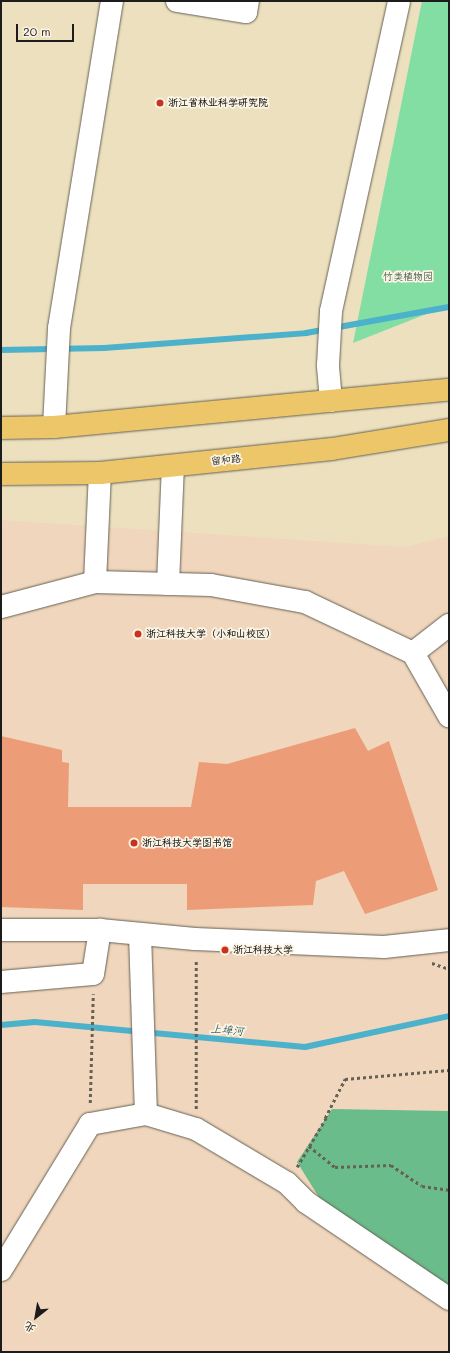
<!DOCTYPE html>
<meta charset="utf-8">
<style>
body{margin:0}
#map{position:relative;width:450px;height:1353px;overflow:hidden;background:#ece0be;font-family:Mali,"LXGW WenKai TC",sans-serif}
div>[style]{position:absolute}
[style*='--x']{left:calc(var(--x)*1px);top:calc(var(--y)*1px);width:calc(var(--w)*1px);rotate:calc(var(--a)*1deg)}
.built>*{inset:0;background:#f0d6bc}
.green>*{inset:0;background:#83dea4}
.forest>*{inset:0;background:#6abd8a}
.stream>*{height:6px;margin:-3px;padding:0 3px;transform-origin:3px;border-radius:3px;background:#4cb1cb}
.building>*{inset:0;background:#ed9c78}
.path>*{height:2.5px;margin-top:-1.25px;transform-origin:0;background:repeating-linear-gradient(90deg,#656155 0 3px,transparent 0 6px)}
.roads{filter:drop-shadow(0 0 1px #656155) drop-shadow(0 0 1px #656155)}
.minor>*{height:22px;margin:-11px;padding:0 11px;transform-origin:11px;border-radius:11px;background:#fff}
.major>*{height:22px;margin:-11px;padding:0 11px;transform-origin:11px;border-radius:11px;background:#ecc669}
.dots>*{width:11px;height:11px;translate:-50% -50%;box-sizing:border-box;border:2px solid #fcf5e5;border-radius:50%}
span{translate:-50% -50%;white-space:nowrap;text-align:center;line-height:1.15;-webkit-text-stroke:3.5px #fcf5e5;paint-order:stroke}
.poi-label{font-size:10px;color:#1c1c1c;font-weight:700}
.left{translate:0 -50%;text-align:left}
.park-label{font-size:10px;color:#3b5645}
.street-label{font-size:10px;color:#1c1c1c}
.water-label{font-size:11px;color:#2f5862;font-style:italic}
.frame{position:absolute;inset:0;border:2px solid #1c1c1c;pointer-events:none}
.north{position:absolute;left:16px;top:1297px;width:40px;height:40px;-webkit-text-stroke:3px #fcf5e5;paint-order:stroke;rotate:211deg;font-size:11px;font-weight:700;line-height:16px;text-align:center;color:#1c1c1c}
.north::after{content:'';display:block;margin:auto;width:14px;height:18px;background:#1c1c1c;clip-path:polygon(50% 0,100% 100%,50% 72%,0 100%)}
.scale{position:absolute;left:16px;top:24px;width:58px;height:18px;box-sizing:border-box;border:2px solid #1c1c1c;border-top:0;padding-left:5px;font-size:12px;line-height:14px;white-space:nowrap;color:#1c1c1c;-webkit-text-stroke:3px #fcf5e5;paint-order:stroke}
</style>
<div id="map">
<div class="built">
<i style="clip-path:polygon(1px 520px,405px 547px,449px 536px,449px 1352px,1px 1352px)"></i>
</div>
<div class="green">
<i style="clip-path:polygon(422px 1px,449px 1px,449px 305px,353px 343px)"></i>
</div>
<div class="forest">
<i style="clip-path:polygon(332px 1109px,449px 1111px,449px 1288px,325px 1207px,297px 1162px)"></i>
</div>
<div class="stream">
<i style="--x:1;--y:350;--w:103;--a:-1.1"></i>
<i style="--x:104;--y:348;--w:203;--a:-4.2"></i>
<i style="--x:306;--y:333;--w:145;--a:-10.3"></i>
<i style="--x:1;--y:1025;--w:34;--a:-5"></i>
<i style="--x:35;--y:1022;--w:271;--a:5.3"></i>
<i style="--x:305;--y:1047;--w:147;--a:-12.1"></i>
</div>
<div class="building">
<i style="clip-path:polygon(355px 728px,368px 751px,389px 741px,438px 890px,365px 914px,344px 871px,316px 881px,313px 905px,187px 910px,187px 884px,83px 884px,83px 910px,1px 907px,1px 736px,62px 750px,62px 762px,69px 763px,68px 807px,191px 807px,199px 762px,227px 764px)"></i>
</div>
<div class="path">
<i style="--x:432;--y:963;--w:18;--a:19"></i>
<i style="--x:90;--y:1103;--w:109;--a:-88.4"></i>
<i style="--x:196;--y:1109;--w:149;--a:-90"></i>
<i style="--x:325;--y:1118;--w:44;--a:-62.9"></i>
<i style="--x:345;--y:1079;--w:104;--a:-4.9"></i>
<i style="--x:309;--y:1146;--w:33;--a:39"></i>
<i style="--x:335;--y:1167;--w:56;--a:-2"></i>
<i style="--x:391;--y:1165;--w:37;--a:34"></i>
<i style="--x:422;--y:1186;--w:27;--a:8"></i>
<i style="--x:297;--y:1167;--w:57;--a:-59.4"></i>
</div>
<div class="roads">
<div class="minor">
<i style="--x:177;--y:1;--w:70;--a:9.1"></i>
<i style="--x:246;--y:12;--w:11;--a:-80"></i>
<i style="--x:331;--y:401;--w:36;--a:-95"></i>
<i style="--x:328;--y:365;--w:54;--a:-86.8"></i>
<i style="--x:331;--y:311;--w:317;--a:-77.6"></i>
<i style="--x:54;--y:427;--w:99;--a:-87.1"></i>
<i style="--x:59;--y:328;--w:331;--a:-80.8"></i>
<i style="--x:95;--y:582;--w:109;--a:-87.4"></i>
<i style="--x:168;--y:584;--w:118;--a:-87.6"></i>
<i style="--x:1;--y:607;--w:97;--a:-14.9"></i>
<i style="--x:95;--y:582;--w:116;--a:1.5"></i>
<i style="--x:211;--y:585;--w:96;--a:10.3"></i>
<i style="--x:305;--y:602;--w:119;--a:25.3"></i>
<i style="--x:413;--y:653;--w:73;--a:60.3"></i>
<i style="--x:413;--y:653;--w:46;--a:-37.9"></i>
<i style="--x:1;--y:930;--w:99;--a:0"></i>
<i style="--x:100;--y:930;--w:95;--a:5.4"></i>
<i style="--x:195;--y:939;--w:189;--a:2.4"></i>
<i style="--x:384;--y:947;--w:65;--a:-6.1"></i>
<i style="--x:140;--y:934;--w:180;--a:88.1"></i>
<i style="--x:1;--y:982;--w:92;--a:-5"></i>
<i style="--x:93;--y:974;--w:45;--a:-81"></i>
<i style="--x:1;--y:1270;--w:171;--a:-58.6"></i>
<i style="--x:90;--y:1124;--w:57;--a:-10.1"></i>
<i style="--x:146;--y:1114;--w:52;--a:16.7"></i>
<i style="--x:196;--y:1129;--w:106;--a:30.7"></i>
<i style="--x:287;--y:1183;--w:27;--a:45"></i>
<i style="--x:306;--y:1202;--w:173;--a:34.1"></i>
</div>
<div class="major">
<i style="--x:1;--y:428;--w:53;--a:-1.1"></i>
<i style="--x:54;--y:427;--w:397;--a:-5.4"></i>
<i style="--x:1;--y:474;--w:99;--a:-0.6"></i>
<i style="--x:100;--y:473;--w:233;--a:-5.9"></i>
<i style="--x:332;--y:449;--w:119;--a:-9.2"></i>
</div>
</div>
<div class="dots">
<i style="left:160px;top:103px;background:#c8321e"></i>
<i style="left:138px;top:634px;background:#c8321e"></i>
<i style="left:134px;top:843px;background:#c8321e"></i>
<i style="left:225px;top:950px;background:#c8321e"></i>
</div>
<div class="poi-label">
<span class="left" style="left:168px;top:103px">浙江省林业科学研究院</span>
<span class="left" style="left:146px;top:634px">浙江科技大学（小和山校区）</span>
<span class="left" style="left:142px;top:843px">浙江科技大学图书馆</span>
<span class="left" style="left:233px;top:950px">浙江科技大学</span>
</div>
<div class="park-label">
<span style="left:408px;top:277px">竹类植物园</span>
</div>
<div class="street-label">
<span style="left:226px;top:460px;rotate:-6deg">留和路</span>
</div>
<div class="water-label">
<span style="left:227px;top:1030px;rotate:5deg">上埠河</span>
</div>
<div class="frame"></div>
<div class="north">北</div>
<div class="scale">20 m</div>
</div>
